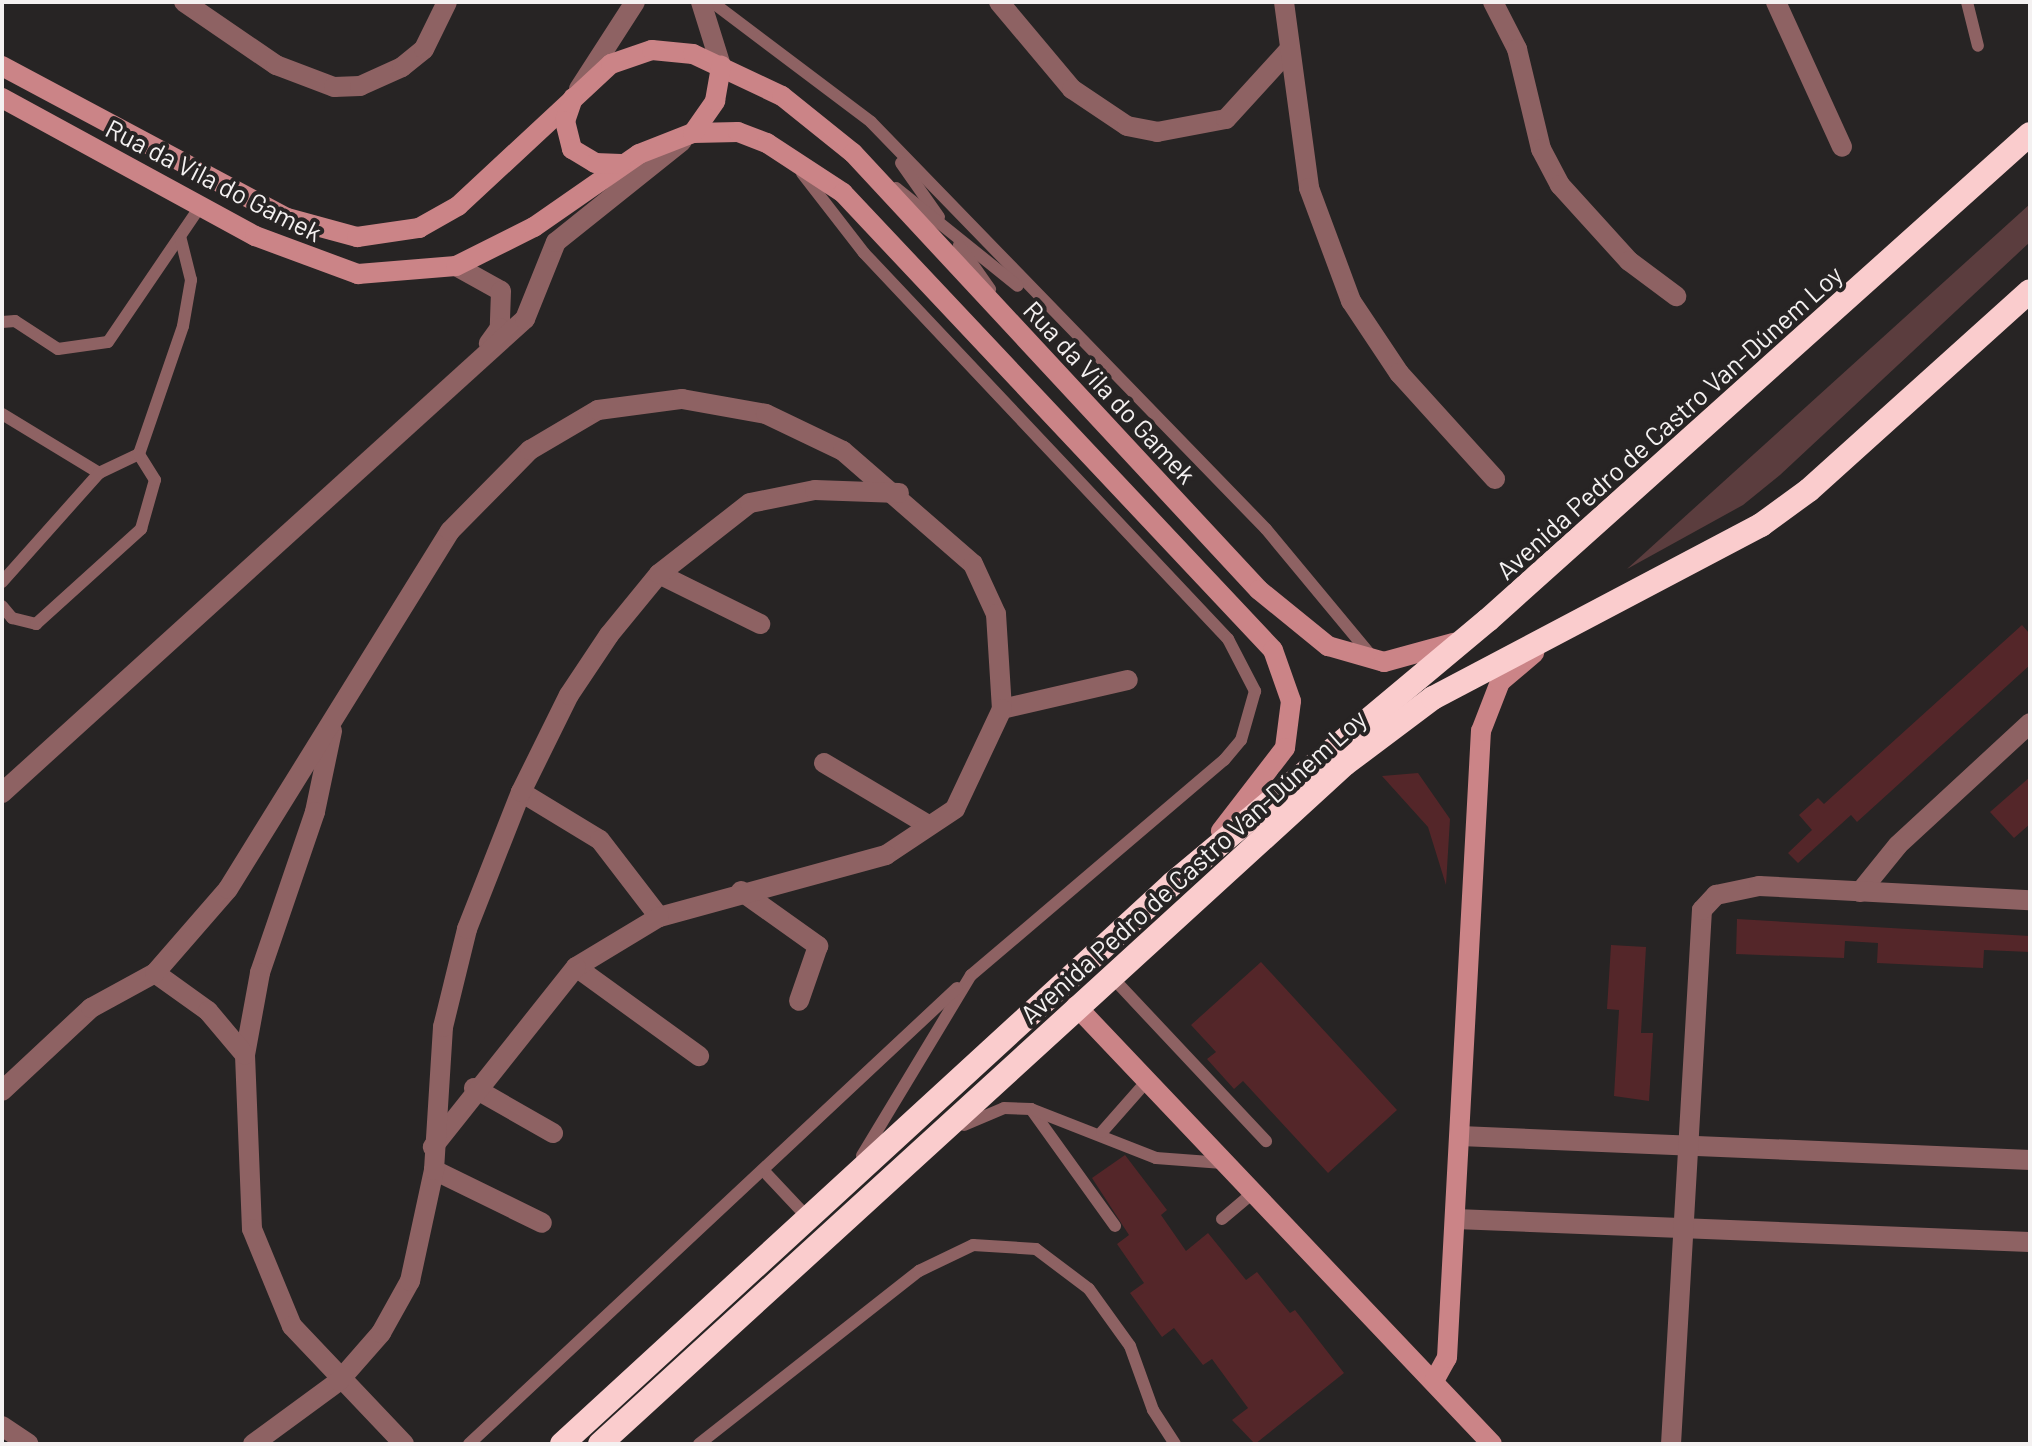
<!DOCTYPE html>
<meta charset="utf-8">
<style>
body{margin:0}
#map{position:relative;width:2032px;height:1446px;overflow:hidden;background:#272424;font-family:Barlow,sans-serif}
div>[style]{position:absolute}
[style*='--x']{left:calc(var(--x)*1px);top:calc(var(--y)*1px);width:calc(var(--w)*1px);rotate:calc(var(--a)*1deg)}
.green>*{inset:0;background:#5b3d3e}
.building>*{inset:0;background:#542629}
.lane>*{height:12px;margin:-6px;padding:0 6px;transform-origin:6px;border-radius:6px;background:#8e6263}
.street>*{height:20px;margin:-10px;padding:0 10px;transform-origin:10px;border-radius:10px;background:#8e6263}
.secondary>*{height:20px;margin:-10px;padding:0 10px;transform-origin:10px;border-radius:10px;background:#cb8487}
.highway>*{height:24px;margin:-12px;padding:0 12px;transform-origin:12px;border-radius:12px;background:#facccd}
span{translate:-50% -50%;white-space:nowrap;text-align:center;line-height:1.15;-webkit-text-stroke:8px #272424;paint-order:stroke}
.street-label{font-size:26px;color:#f4f1f1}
.frame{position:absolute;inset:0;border:4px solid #f4f1f1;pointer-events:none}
</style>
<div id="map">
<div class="green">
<i style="clip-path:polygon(2030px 204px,2030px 242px,1780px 475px,1743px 505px,1627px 569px)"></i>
</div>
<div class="building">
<i style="clip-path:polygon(2022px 625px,2030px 634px,2030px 665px,1857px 822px,1851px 815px,1798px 863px,1788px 853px,1812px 830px,1799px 815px,1818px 798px,1824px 804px)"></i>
<i style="clip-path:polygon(1418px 773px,1450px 819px,1446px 885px,1428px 827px,1382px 776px)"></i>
<i style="clip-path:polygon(2030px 777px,2030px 824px,2014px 838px,1990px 812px)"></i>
<i style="clip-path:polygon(1737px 919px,2030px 936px,2030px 952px,1984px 950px,1983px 968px,1877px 963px,1878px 943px,1845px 941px,1844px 958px,1736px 954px)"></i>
<i style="clip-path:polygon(1611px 945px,1646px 947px,1641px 1033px,1653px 1033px,1649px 1101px,1614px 1096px,1619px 1010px,1607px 1009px)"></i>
<i style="clip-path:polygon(1261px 962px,1397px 1110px,1328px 1173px,1243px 1081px,1234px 1089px,1207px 1059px,1216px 1052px,1191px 1025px)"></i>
<i style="clip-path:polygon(1125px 1155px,1167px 1210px,1161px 1215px,1186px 1251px,1208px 1233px,1246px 1280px,1257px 1272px,1290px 1313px,1295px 1310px,1344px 1373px,1255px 1444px,1232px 1420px,1248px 1408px,1212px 1359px,1203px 1365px,1174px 1328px,1162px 1337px,1130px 1293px,1144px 1283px,1117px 1244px,1129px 1235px,1092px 1178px)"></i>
</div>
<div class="lane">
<i style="--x:712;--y:2;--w:199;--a:37"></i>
<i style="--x:871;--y:122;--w:567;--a:45.86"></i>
<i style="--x:1266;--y:529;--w:160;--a:50.3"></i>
<i style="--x:1967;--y:2;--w:45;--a:76"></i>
<i style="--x:901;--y:163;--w:66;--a:54.9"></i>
<i style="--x:802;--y:173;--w:101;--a:52.2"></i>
<i style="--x:864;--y:253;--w:531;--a:46.68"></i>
<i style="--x:1228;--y:639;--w:59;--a:62.6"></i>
<i style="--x:1255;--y:691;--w:51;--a:105.9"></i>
<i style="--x:1241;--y:740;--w:26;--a:130"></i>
<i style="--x:1224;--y:760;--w:332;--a:139.6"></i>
<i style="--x:971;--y:975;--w:211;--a:121.1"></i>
<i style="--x:896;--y:188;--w:156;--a:38.8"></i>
<i style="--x:959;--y:245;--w:54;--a:54.8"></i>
<i style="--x:2;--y:322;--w:13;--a:-4"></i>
<i style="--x:15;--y:321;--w:51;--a:33.1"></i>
<i style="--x:58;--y:349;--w:50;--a:-8"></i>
<i style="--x:108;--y:342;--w:162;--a:-55.8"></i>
<i style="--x:2;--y:414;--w:114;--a:31.3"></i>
<i style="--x:99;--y:473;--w:44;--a:-25.4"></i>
<i style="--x:139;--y:454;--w:135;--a:-71"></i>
<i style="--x:183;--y:326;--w:47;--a:-80.1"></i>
<i style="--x:191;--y:280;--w:45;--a:-104"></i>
<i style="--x:2;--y:582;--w:146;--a:-48.3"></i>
<i style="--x:2;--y:606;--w:16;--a:50"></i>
<i style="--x:12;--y:618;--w:25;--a:14"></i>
<i style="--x:36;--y:624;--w:142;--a:-42.1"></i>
<i style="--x:141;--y:529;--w:51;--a:-74.1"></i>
<i style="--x:155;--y:480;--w:31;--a:-122"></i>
<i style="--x:1110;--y:975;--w:228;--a:46.8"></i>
<i style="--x:1031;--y:1109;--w:144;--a:54.3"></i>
<i style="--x:964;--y:1125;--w:43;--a:-23"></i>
<i style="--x:1004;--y:1108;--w:27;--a:2"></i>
<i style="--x:1031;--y:1109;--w:134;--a:21.4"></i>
<i style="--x:1156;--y:1158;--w:67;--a:4.3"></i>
<i style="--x:1102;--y:1132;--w:68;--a:-48.6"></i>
<i style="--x:763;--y:1170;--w:66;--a:46.8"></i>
<i style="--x:1222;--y:1219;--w:42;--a:-40.2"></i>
<i style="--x:469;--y:1444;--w:668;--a:-43.06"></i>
<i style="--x:699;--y:1444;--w:280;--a:-38.2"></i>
<i style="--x:919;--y:1271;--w:60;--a:-25.7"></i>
<i style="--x:973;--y:1245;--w:63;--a:3.6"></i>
<i style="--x:1036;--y:1249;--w:66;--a:37"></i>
<i style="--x:1089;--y:1289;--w:70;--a:54.3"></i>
<i style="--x:1130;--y:1346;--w:68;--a:70.2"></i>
<i style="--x:1153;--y:1410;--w:40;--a:57.1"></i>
</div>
<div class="street">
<i style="--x:184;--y:2;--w:112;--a:34.4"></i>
<i style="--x:276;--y:65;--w:62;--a:20.8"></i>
<i style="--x:334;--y:87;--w:26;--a:-2"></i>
<i style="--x:360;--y:86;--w:46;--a:-24.3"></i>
<i style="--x:402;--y:67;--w:28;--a:-39"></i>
<i style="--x:424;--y:49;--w:52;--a:-63.9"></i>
<i style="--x:701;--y:2;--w:67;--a:72.6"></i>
<i style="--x:999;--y:2;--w:114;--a:50"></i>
<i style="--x:1072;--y:89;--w:66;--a:33.9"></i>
<i style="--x:1127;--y:126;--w:31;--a:11"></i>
<i style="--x:1157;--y:132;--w:70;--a:-10.7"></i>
<i style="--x:1226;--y:119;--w:92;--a:-47.6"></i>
<i style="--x:1284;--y:2;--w:188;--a:82.3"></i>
<i style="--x:1309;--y:188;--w:121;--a:69.6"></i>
<i style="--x:1351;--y:301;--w:87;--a:56.3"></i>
<i style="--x:1399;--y:373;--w:143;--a:47.8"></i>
<i style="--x:1493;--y:2;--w:53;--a:62.9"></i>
<i style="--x:1517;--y:49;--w:103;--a:76.5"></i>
<i style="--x:1541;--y:149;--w:41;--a:62.2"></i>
<i style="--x:1560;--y:185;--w:103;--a:47.8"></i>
<i style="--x:1629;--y:261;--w:59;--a:36.7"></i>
<i style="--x:1776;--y:2;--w:159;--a:65.5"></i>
<i style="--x:579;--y:89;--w:103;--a:-57.2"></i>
<i style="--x:456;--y:266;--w:51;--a:29.1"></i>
<i style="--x:501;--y:291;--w:37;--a:92"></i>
<i style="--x:500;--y:328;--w:19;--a:126"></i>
<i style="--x:659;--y:574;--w:113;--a:26.3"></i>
<i style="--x:1002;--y:709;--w:129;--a:-13"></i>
<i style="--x:332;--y:731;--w:83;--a:101.9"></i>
<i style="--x:315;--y:812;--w:170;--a:108.9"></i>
<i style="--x:260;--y:973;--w:83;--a:100.4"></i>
<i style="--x:245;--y:1055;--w:174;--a:87.7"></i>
<i style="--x:252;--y:1229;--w:105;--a:67.6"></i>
<i style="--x:292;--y:1326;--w:163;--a:46.5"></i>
<i style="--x:824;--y:763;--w:121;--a:30.8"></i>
<i style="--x:521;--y:792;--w:92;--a:31.3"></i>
<i style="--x:600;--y:840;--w:97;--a:52.5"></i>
<i style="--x:2;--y:793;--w:706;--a:-42.19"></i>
<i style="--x:525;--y:319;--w:83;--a:-68.1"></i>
<i style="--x:556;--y:242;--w:161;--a:-38.7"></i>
<i style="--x:741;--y:891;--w:95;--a:35.5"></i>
<i style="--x:818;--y:946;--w:58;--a:109.1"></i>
<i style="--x:1860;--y:892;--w:60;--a:-51"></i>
<i style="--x:1898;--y:845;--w:180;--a:-42.7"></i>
<i style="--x:576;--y:967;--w:152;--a:35.9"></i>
<i style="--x:155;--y:973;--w:65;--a:35.6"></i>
<i style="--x:208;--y:1011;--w:57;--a:49.9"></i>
<i style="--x:474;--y:1088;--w:91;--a:29.7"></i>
<i style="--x:2;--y:1091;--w:122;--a:-43"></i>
<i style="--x:91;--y:1008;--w:73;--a:-28.7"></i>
<i style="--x:155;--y:973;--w:111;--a:-49"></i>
<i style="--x:228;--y:889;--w:421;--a:-58.2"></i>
<i style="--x:450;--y:531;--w:114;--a:-45.4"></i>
<i style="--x:530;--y:450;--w:79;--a:-30.5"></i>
<i style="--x:598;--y:410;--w:85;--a:-7.5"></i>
<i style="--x:682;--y:399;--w:85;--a:10.1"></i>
<i style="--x:766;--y:414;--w:85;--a:25.7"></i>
<i style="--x:843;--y:451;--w:172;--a:41"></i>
<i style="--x:973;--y:564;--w:55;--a:65.3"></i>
<i style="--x:996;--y:614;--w:95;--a:86.4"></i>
<i style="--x:1002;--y:709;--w:110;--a:115.2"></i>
<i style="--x:955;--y:809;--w:83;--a:146.3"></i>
<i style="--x:886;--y:855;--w:235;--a:164.7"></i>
<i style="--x:659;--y:917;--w:97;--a:148.9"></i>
<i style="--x:576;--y:967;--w:230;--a:128.5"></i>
<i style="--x:1460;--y:1136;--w:571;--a:2.41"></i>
<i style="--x:434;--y:1170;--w:120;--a:26.1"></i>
<i style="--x:1455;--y:1219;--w:575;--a:2.29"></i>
<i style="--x:2;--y:1426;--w:32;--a:34"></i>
<i style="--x:253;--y:1444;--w:107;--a:-36.2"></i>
<i style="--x:339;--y:1381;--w:64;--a:-48.8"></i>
<i style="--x:381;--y:1333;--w:60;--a:-60.9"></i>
<i style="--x:410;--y:1281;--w:114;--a:-77.8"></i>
<i style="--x:434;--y:1170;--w:143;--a:-86.4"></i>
<i style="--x:443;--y:1027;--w:101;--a:-76.2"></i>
<i style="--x:467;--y:929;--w:147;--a:-68.5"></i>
<i style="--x:521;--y:792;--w:108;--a:-63.7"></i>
<i style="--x:569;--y:695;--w:72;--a:-56.3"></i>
<i style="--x:609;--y:635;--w:79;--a:-50.7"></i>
<i style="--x:659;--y:574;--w:115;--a:-38"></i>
<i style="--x:750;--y:503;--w:66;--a:-11.3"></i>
<i style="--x:815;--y:490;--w:84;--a:2"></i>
<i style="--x:1671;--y:1444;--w:535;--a:-86.68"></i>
<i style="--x:1702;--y:910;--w:21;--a:-47"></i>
<i style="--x:1716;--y:895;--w:44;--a:-11.8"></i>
<i style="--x:1759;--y:886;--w:271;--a:3"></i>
</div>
<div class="secondary">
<i style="--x:2;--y:66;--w:323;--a:28.1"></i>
<i style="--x:287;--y:218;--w:73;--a:15.2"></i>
<i style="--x:357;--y:237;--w:63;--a:-8.3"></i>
<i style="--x:419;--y:228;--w:45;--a:-29.4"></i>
<i style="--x:458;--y:206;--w:209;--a:-42.9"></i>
<i style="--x:611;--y:64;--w:43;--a:-18.9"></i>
<i style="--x:652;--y:50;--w:41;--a:5.6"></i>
<i style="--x:693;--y:54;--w:98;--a:25.3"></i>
<i style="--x:782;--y:96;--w:91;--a:38.8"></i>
<i style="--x:853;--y:153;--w:596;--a:47.11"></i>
<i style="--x:1259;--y:590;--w:89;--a:39.1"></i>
<i style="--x:1328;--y:646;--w:58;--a:15.9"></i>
<i style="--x:1384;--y:662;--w:72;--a:-15.4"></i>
<i style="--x:2;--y:98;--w:288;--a:28.6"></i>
<i style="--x:255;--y:236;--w:110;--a:20.3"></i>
<i style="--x:358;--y:274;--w:98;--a:-4.7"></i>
<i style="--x:456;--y:266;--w:87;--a:-26.6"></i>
<i style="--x:534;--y:227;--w:128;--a:-34.8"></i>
<i style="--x:639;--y:154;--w:58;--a:-21.3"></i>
<i style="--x:693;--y:133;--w:45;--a:-1.3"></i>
<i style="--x:738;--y:132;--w:31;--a:21"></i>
<i style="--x:767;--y:143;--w:91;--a:33.3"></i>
<i style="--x:843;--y:193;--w:627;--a:46.74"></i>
<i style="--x:1273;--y:650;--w:54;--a:70.6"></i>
<i style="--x:1291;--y:701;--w:47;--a:97.3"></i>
<i style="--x:1285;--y:748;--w:105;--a:127.6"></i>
<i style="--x:573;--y:98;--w:24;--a:109"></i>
<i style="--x:565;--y:121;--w:29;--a:76"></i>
<i style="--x:572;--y:149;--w:27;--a:31"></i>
<i style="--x:595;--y:163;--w:26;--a:2"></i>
<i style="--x:693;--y:133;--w:39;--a:-55"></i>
<i style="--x:715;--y:101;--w:36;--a:-80"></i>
<i style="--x:1076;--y:1006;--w:604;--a:46.48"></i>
<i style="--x:1434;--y:1381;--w:26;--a:-61"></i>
<i style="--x:1447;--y:1358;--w:628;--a:-86.9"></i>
<i style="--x:1481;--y:731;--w:53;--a:-68.8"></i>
<i style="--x:1500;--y:682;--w:45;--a:-40.5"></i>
</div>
<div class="highway">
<i style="--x:562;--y:1444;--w:828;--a:-42.55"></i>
<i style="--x:1172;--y:884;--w:412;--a:-39.9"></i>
<i style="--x:1488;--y:620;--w:728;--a:-41.88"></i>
<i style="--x:600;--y:1444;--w:1009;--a:-42.39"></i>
<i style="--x:1345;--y:764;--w:110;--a:-36.9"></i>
<i style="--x:1433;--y:698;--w:371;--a:-27.8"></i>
<i style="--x:1761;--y:525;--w:59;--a:-36.1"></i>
<i style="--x:1809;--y:490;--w:297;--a:-42"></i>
</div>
<div class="street-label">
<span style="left:214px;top:180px;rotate:27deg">Rua da Vila do Gamek</span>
<span style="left:1110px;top:392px;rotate:47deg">Rua da Vila do Gamek</span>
<span style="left:1669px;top:422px;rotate:-42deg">Avenida Pedro de Castro Van-Dúnem Loy</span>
<span style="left:1193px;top:866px;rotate:-42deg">Avenida Pedro de Castro Van-Dúnem Loy</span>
</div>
<div class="frame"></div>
</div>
